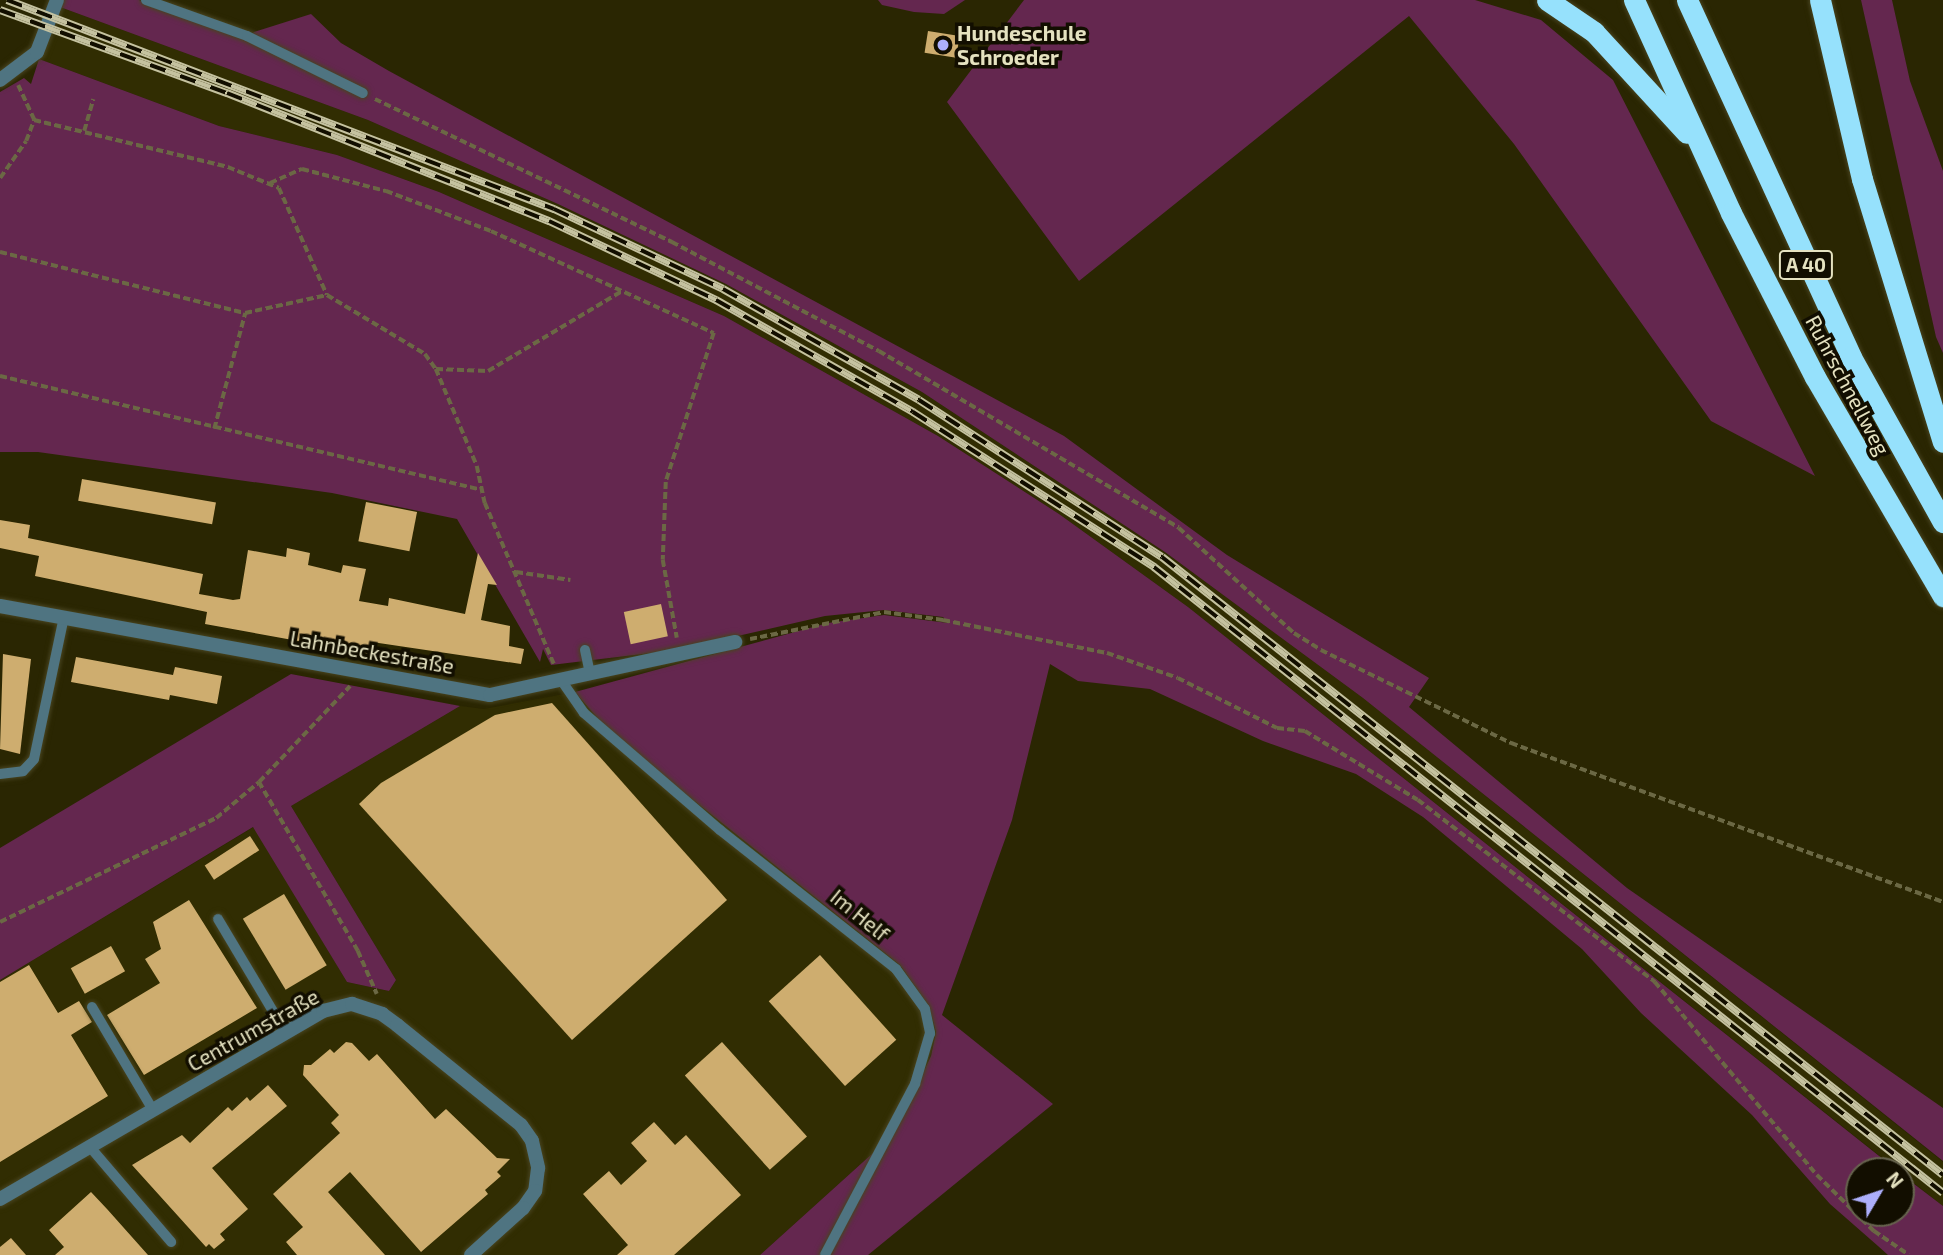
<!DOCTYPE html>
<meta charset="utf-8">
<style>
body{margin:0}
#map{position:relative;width:1943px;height:1255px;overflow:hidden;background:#2a2602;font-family:"Exo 2",sans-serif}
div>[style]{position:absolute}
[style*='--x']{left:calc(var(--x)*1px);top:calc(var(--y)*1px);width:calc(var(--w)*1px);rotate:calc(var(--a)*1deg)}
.built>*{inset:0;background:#312d02}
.green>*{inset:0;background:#64274f}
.building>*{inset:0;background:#cead6f;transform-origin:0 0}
.path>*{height:3.5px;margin-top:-1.75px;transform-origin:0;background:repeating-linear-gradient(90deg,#6b6844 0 7px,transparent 0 10.5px)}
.roads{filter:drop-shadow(0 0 2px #484420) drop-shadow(0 0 2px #484420)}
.service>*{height:10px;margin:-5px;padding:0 5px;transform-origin:5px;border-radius:5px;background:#4f7481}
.minor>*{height:14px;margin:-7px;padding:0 7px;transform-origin:7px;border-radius:7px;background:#4f7481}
.motorway>*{height:21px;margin:-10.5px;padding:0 10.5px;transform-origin:10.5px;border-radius:10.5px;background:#96e1fc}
.rail>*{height:8px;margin-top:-4px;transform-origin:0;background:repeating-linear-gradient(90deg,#120e00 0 16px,#c5c2a0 0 32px);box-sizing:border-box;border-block:2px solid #c5c2a0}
.dots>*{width:19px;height:19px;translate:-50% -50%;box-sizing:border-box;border:4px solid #120e00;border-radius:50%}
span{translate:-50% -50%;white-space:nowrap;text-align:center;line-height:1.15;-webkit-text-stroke:7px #120e00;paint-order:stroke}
.shield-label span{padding:2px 5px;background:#120e00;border:2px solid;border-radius:5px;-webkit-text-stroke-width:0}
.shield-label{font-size:19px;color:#e5e2c0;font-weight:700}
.poi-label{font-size:21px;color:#e5e2c0;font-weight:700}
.left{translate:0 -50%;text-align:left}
.street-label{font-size:21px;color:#e5e2c0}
.north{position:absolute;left:1845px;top:1157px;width:70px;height:70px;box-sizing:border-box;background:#120e00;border:2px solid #66634d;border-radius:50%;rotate:51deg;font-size:19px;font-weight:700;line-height:28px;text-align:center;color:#e5e2c0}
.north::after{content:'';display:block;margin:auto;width:24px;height:32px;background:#adaffb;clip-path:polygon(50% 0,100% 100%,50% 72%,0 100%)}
</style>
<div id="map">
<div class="built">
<i style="clip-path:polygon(60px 7px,368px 120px,558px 204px,726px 284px,922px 392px,1165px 552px,1363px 698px,1943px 1162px,1943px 1206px,1188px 607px,1059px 514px,938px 436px,724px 316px,439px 192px,337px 155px,219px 126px,39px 59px)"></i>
<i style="clip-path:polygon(575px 692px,900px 965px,917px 985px,936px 1032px,922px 1084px,894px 1134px,760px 1255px,0 1255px,0 980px,254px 827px,347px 982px,389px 991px,396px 980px,291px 806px,460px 706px,484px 709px)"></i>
</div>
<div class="green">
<i style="clip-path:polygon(63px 0,139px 0,246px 40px,254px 32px,311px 14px,341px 43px,389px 71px,1064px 436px,1227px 555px,1429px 678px,1409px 707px,1627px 888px,1943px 1108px,1943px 1161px,1363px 698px,1165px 552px,922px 392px,726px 284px,558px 204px,368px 120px,60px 7px)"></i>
<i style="clip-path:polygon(878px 0,965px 0,944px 14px,914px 12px,882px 5px)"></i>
<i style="clip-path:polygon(1024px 0,1475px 0,1541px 20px,1613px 80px,1815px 476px,1711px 421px,1514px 144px,1409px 16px,1079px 281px,947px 102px)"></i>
<i style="clip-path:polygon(1861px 0,1892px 0,1910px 81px,1943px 171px,1943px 353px,1936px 337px)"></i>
<i style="clip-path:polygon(39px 59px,219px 126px,337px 155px,439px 192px,724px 316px,938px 436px,1059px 514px,1188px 607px,1898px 1171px,1859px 1171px,1859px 1213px,1901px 1213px,1901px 1174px,1943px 1206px,1943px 1255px,1888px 1255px,1878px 1246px,1830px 1204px,1752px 1115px,1641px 1013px,1582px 949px,1423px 817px,1356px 774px,1263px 741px,1150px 689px,1078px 681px,1050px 664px,1012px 820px,942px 1015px,1053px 1104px,868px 1255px,760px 1255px,894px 1134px,931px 1056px,936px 1032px,929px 1006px,900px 965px,613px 736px,575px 692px,828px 623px,884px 615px,948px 623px,943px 617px,884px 610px,825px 616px,676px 650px,551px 665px,543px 649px,540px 662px,457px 519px,332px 493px,38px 452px,0 452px,0 92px,24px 78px,31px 84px)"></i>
<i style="clip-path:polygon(291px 674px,460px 706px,291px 806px,396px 980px,389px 991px,347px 982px,253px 827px,0 980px,0 848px)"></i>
</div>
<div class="building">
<i style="left:928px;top:31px;width:32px;height:22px;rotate:9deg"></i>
<i style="left:82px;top:479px;width:136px;height:22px;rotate:10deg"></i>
<i style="left:366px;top:502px;width:52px;height:40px;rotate:11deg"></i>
<i style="clip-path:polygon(0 520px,30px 525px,28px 538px,203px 574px,199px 594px,233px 600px,240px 599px,248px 550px,286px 557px,287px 548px,310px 553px,308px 565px,341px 573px,343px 565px,366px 569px,359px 601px,388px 606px,389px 598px,465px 614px,478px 553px,497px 585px,488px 584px,481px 620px,510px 626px,509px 646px,524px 649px,521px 664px,372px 642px,370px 654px,205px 624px,207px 612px,35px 576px,39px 556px,0 548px)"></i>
<i style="left:661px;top:604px;width:33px;height:38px;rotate:78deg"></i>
<i style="clip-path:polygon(3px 654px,31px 659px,20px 754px,0 749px)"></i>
<i style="clip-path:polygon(76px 657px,173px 675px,175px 667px,222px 676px,217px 704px,170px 695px,169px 700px,71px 682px)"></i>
<i style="clip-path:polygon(552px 703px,727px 900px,572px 1040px,359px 804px,381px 783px,495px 715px)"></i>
<i style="left:250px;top:836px;width:17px;height:54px;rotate:57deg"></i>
<i style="left:284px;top:894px;width:83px;height:48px;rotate:59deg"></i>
<i style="clip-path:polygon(189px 900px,257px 1008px,144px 1075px,107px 1015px,160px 983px,145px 959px,161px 949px,153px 922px)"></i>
<i style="left:111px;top:946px;width:29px;height:46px;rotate:61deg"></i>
<i style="left:820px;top:955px;width:114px;height:69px;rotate:48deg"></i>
<i style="clip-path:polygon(29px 965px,58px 1013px,79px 1001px,92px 1022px,71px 1035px,108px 1096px,0 1162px,0 982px)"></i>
<i style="clip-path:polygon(346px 1042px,352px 1043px,369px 1061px,377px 1054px,435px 1119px,446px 1109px,497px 1158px,510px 1159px,497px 1172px,501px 1176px,485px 1190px,488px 1194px,421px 1252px,350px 1172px,328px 1192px,385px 1255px,297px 1255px,286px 1242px,303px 1227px,273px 1194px,340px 1133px,331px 1123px,339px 1115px,303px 1075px,304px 1065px,311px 1065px,330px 1049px,334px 1053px)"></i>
<i style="left:722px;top:1042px;width:127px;height:50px;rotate:48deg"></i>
<i style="clip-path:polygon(268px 1085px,287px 1106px,212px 1168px,248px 1209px,220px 1234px,225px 1240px,214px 1249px,209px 1244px,206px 1247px,132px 1165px,182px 1135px,190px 1143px,228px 1107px,232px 1111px,247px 1097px,250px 1101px)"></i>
<i style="clip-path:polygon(654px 1122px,675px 1145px,686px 1135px,741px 1195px,674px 1255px,617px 1255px,628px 1245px,583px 1194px,609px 1171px,621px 1185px,647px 1161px,631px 1143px)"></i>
<i style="clip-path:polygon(91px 1192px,107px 1209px,148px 1255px,55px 1255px,64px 1247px,49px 1230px)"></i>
<i style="clip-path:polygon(11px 1238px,26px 1255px,0 1255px,0 1247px)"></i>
</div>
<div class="path">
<i style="--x:375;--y:99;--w:330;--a:25.7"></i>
<i style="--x:672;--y:242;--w:234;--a:27.8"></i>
<i style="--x:879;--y:351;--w:348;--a:30.5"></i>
<i style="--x:1179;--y:528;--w:156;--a:42.4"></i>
<i style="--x:1294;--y:633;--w:32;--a:32"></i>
<i style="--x:1321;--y:650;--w:212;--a:26.1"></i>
<i style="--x:1511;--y:743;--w:460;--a:20.2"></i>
<i style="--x:34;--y:120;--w:200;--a:13.6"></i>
<i style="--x:228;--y:167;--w:55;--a:22.4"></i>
<i style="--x:279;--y:188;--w:117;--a:65.8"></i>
<i style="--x:327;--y:295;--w:114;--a:31"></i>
<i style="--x:425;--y:354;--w:19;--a:54"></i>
<i style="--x:436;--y:369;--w:105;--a:67.1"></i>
<i style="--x:477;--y:466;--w:38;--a:78"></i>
<i style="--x:485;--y:503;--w:175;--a:66.8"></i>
<i style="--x:84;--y:131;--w:33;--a:-74"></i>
<i style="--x:0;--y:178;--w:45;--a:-54.9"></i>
<i style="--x:26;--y:141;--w:22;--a:-69"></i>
<i style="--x:34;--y:120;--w:38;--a:-115"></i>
<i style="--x:270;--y:183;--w:35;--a:-24"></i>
<i style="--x:302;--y:169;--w:87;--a:14.7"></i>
<i style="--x:386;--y:191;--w:112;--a:20.9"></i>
<i style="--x:491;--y:231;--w:245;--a:24.6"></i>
<i style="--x:714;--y:333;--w:157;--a:107.9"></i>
<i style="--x:666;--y:482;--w:78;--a:92.2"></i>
<i style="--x:663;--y:560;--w:79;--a:79.8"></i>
<i style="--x:0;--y:252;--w:252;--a:14"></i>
<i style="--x:245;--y:313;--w:84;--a:-12.4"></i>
<i style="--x:436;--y:369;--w:52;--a:2.2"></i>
<i style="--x:488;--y:371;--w:156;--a:-30.8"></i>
<i style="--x:0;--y:376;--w:495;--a:13.3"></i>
<i style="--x:214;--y:429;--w:120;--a:-75"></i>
<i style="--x:516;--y:572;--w:55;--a:8.4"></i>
<i style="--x:750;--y:639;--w:137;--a:-11.4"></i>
<i style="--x:884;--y:612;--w:60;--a:7.7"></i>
<i style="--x:943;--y:620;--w:167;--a:11.4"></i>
<i style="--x:1107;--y:653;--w:75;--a:19.4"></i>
<i style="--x:1178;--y:678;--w:111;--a:26.8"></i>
<i style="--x:1277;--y:728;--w:28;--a:6"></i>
<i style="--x:1305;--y:731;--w:132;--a:31.4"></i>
<i style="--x:1418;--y:800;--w:299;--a:37.5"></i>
<i style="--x:1655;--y:982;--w:252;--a:50"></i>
<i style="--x:1817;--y:1175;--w:80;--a:44.5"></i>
<i style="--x:1874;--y:1231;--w:42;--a:34.4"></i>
<i style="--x:259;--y:782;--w:196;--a:59.6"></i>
<i style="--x:358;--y:951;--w:47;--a:66.2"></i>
<i style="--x:0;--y:922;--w:240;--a:-25.7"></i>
<i style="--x:216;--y:818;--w:56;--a:-39.9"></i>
<i style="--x:259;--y:782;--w:132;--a:-46.5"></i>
</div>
<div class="roads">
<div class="service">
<i style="--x:146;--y:0;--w:107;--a:19.6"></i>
<i style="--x:247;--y:36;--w:129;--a:26.2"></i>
<i style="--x:585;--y:650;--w:25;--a:78"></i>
<i style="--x:561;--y:680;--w:40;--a:55.1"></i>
<i style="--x:584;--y:713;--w:179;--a:40.7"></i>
<i style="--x:720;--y:830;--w:224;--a:38.3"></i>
<i style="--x:896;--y:969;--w:49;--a:54.1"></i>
<i style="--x:925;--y:1009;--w:25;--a:78"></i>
<i style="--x:930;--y:1033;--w:53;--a:106.4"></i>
<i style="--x:915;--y:1084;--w:193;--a:117.8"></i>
<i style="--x:0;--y:774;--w:23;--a:-7"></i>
<i style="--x:23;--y:771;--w:16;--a:-47"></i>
<i style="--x:34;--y:759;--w:145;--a:-78.1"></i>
<i style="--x:218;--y:919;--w:133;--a:59.2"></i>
<i style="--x:92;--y:1007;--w:120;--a:59.4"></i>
<i style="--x:90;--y:1147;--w:125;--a:49.5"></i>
</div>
<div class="minor">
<i style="--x:0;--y:80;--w:46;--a:-37.1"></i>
<i style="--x:37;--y:52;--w:56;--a:-69"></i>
<i style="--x:0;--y:606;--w:498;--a:10.3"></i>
<i style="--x:490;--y:695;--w:251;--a:-12.2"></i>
<i style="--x:0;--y:1199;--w:374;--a:-30.2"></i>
<i style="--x:323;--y:1011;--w:30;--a:-14"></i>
<i style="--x:352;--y:1004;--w:32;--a:18"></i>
<i style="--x:382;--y:1014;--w:19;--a:36"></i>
<i style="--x:397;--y:1025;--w:159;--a:38.9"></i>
<i style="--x:521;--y:1125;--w:19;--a:55"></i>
<i style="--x:532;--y:1141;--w:28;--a:77"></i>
<i style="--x:538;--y:1168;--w:23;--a:97"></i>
<i style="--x:535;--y:1191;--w:21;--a:125"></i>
<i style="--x:523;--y:1208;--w:70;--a:137.9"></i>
</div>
<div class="motorway">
<i style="--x:1547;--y:0;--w:57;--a:34.2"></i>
<i style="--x:1594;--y:32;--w:137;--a:47.4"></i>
<i style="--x:1634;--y:0;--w:234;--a:65.5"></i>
<i style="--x:1731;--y:213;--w:184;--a:62.9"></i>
<i style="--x:1815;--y:377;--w:254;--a:59.7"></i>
<i style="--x:1687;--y:0;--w:393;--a:65.3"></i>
<i style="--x:1851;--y:357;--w:189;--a:60.9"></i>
<i style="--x:1820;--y:0;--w:184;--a:76.8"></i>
<i style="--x:1862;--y:179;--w:275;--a:72.9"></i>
</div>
</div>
<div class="rail">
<i style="--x:7;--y:0;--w:586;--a:20.91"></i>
<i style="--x:554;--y:209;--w:187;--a:25.3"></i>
<i style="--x:723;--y:289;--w:225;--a:29.5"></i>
<i style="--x:919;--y:400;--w:289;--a:32.9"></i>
<i style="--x:1162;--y:557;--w:996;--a:38.35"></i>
<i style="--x:0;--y:10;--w:242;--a:20.1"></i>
<i style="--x:227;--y:93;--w:347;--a:21.7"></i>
<i style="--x:549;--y:221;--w:185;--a:25.3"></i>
<i style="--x:716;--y:300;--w:227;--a:29.6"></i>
<i style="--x:913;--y:412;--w:287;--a:32.7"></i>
<i style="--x:1154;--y:567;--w:1007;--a:38.43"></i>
</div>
<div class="dots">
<i style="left:943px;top:45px;background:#adaffb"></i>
</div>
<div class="shield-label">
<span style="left:1806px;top:265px">A 40</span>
</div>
<div class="poi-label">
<span class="left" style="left:957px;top:45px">Hundeschule<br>Schroeder</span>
</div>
<div class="street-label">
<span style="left:1848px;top:385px;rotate:62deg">Ruhrschnellweg</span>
<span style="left:372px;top:652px;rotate:10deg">Lahnbeckestraße</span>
<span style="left:860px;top:915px;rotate:39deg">Im Helf</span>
<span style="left:253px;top:1030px;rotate:-29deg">Centrumstraße</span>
</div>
<div class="north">N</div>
</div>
